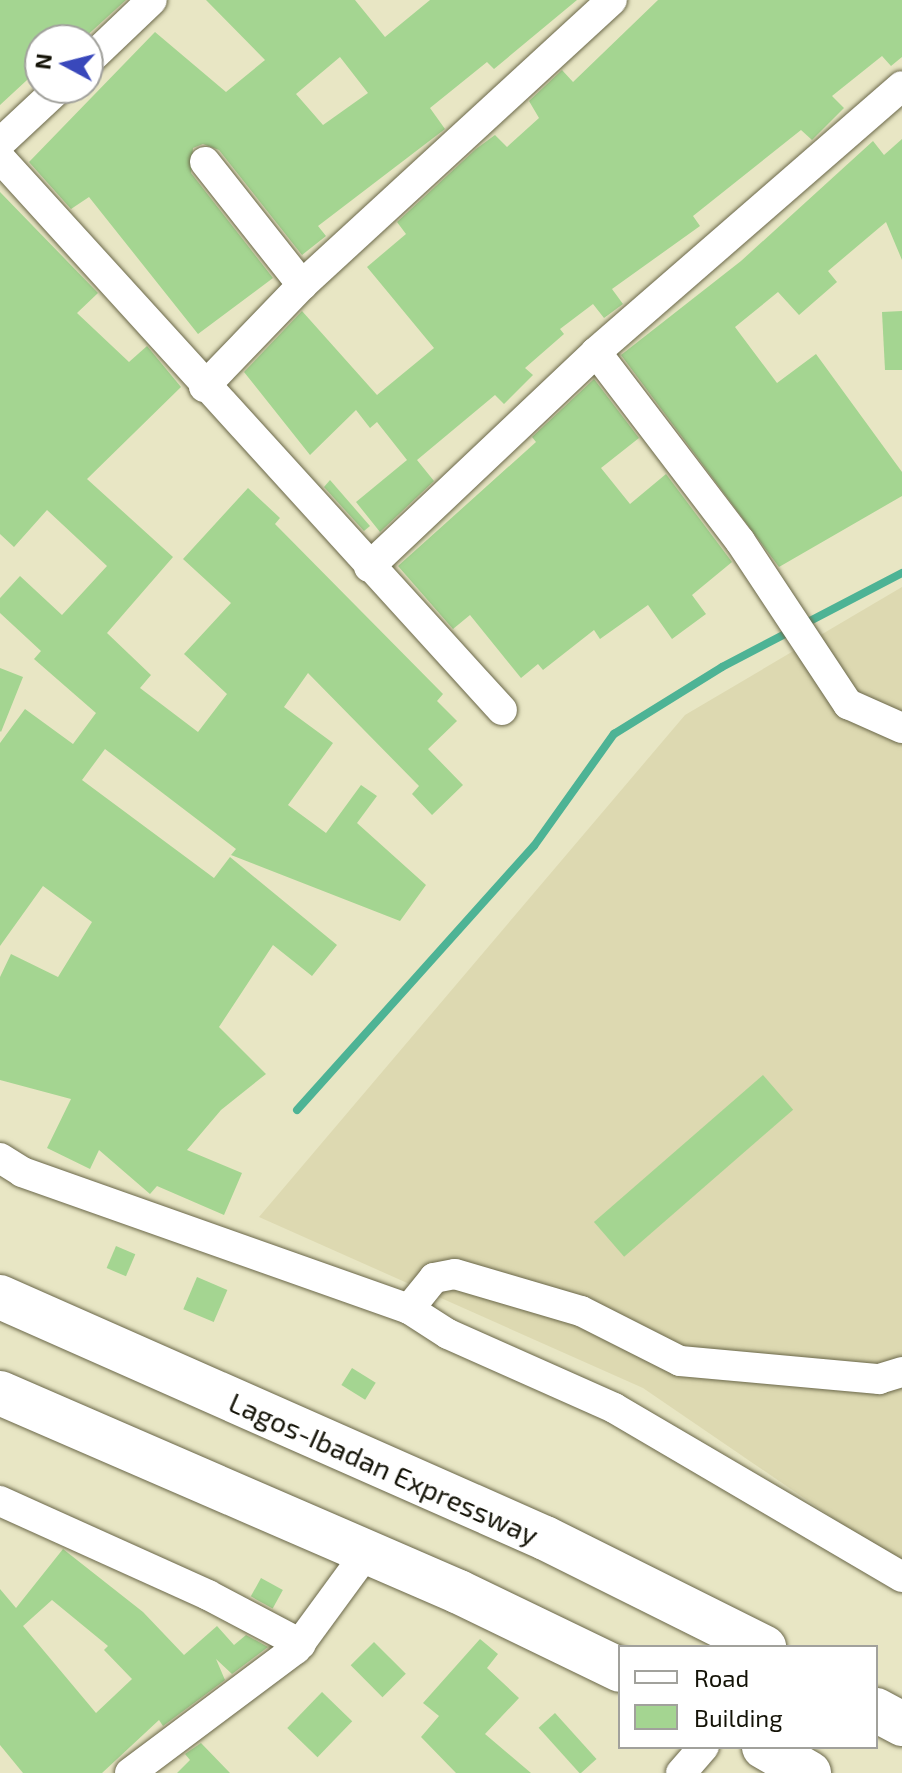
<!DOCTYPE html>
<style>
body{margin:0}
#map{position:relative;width:902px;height:1773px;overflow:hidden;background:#e8e6c4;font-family:"Exo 2",sans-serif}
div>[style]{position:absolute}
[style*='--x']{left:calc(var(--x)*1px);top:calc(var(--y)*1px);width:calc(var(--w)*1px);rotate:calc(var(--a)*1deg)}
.built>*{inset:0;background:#ddd9b1}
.stream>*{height:8px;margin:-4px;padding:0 4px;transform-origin:4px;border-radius:4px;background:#4db395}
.building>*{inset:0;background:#a4d591;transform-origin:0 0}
.roads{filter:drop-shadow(0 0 2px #6a6749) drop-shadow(0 0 2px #6a6749)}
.street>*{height:30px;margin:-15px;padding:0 15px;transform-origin:15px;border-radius:15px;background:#fff}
.highway>*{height:44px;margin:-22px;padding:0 22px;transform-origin:22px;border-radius:22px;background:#fff}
span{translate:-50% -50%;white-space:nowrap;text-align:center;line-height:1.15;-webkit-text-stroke:6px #fff;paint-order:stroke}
.street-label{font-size:28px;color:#141307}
.legend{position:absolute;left:618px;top:1645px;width:260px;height:104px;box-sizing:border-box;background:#fff;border:2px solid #a1a19c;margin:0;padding:10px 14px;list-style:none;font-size:24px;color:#141307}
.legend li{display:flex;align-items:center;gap:16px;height:40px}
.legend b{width:40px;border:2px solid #a1a19c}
.north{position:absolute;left:24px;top:24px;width:80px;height:80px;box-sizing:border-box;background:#fff;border:2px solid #a1a19c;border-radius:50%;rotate:277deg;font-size:22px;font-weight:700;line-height:32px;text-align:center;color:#141307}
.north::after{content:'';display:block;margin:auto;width:28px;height:36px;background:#3948bb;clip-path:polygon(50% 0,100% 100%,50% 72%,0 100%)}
</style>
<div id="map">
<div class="built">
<i style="clip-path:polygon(902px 587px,902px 1565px,643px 1388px,259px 1217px,685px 715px)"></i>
</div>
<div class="stream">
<i style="--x:297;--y:1110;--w:355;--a:-48.1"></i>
<i style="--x:534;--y:846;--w:138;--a:-54.5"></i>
<i style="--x:614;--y:734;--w:127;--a:-31.8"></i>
<i style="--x:722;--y:667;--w:203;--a:-27.6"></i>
</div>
<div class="building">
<i style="clip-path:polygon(0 0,126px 0,82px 40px,40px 40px,40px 68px,0 105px)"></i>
<i style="clip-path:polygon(evenodd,206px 0,355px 0,385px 37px,430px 0,577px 0,494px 69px,487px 62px,430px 108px,445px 129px,318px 226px,326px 236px,302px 255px,219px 150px,203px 144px,193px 148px,191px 173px,273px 278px,198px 334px,89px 197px,71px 209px,29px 162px,155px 32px,226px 92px,265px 60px,206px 0,340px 57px,368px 93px,323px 125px,296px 94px,340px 57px)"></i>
<i style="clip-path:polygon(658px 0,902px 0,902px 57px,891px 66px,882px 56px,832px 96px,844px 108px,812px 140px,801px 130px,693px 216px,700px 226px,612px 289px,623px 304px,604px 318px,593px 304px,560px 329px,564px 334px,525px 368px,533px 375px,504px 404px,495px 395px,417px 460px,434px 481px,380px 532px,356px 502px,407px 460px,377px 422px,370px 428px,356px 410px,310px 455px,244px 372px,302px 311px,377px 395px,434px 348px,367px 267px,406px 234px,397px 222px,476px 149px,495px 135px,507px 147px,539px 118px,529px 101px,562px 70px,573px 82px)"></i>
<i style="clip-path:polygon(902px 139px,902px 260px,886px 222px,828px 271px,837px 282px,799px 315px,778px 292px,735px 327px,777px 383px,816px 354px,902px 472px,902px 496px,779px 567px,621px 355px,741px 261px,873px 141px,884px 155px)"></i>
<i style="clip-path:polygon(0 192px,98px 293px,77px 313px,129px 362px,147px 346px,181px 387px,87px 479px,173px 557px,107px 633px,151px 675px,140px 688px,198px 732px,227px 694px,184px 654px,231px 603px,183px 559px,248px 488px,280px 518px,275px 524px,443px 694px,437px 701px,457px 721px,428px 749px,463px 785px,432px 815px,412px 794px,419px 786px,308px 673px,284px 707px,333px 743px,288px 805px,326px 833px,361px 785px,377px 796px,357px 823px,426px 885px,400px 921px,231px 855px,236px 849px,105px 749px,82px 780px,214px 878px,230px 857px,337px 945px,312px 976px,273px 945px,219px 1027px,266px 1074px,221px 1110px,187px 1150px,242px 1173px,224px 1215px,157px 1186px,150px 1194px,99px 1150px,90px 1169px,47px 1148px,71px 1099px,0 1080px,0 977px,11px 954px,58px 977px,92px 922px,43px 886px,0 946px,0 743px,25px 709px,73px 744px,96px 713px,34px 659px,41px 651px,0 613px,0 598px,20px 576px,62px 615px,107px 566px,47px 510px,14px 547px,0 534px)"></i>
<i style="clip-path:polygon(902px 311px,902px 370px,885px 370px,882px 312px)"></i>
<i style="clip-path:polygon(594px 379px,639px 438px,601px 468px,630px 504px,666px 474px,732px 562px,692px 595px,706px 614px,672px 639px,648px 605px,600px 639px,594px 630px,543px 670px,538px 664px,521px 678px,470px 615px,453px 629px,398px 566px,536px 442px,532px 437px)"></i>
<i style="clip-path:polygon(330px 480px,370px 526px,364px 531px,324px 487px)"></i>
<i style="clip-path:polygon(0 668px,23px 677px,1px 732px,0 731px)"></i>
<i style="left:763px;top:1075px;width:46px;height:224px;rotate:49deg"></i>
<i style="left:116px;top:1246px;width:21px;height:24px;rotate:23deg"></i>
<i style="left:197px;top:1277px;width:33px;height:35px;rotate:23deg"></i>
<i style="left:352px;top:1368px;width:28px;height:20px;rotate:32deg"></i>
<i style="clip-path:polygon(evenodd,63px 1549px,143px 1612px,184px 1655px,217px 1626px,234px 1645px,246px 1635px,268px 1647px,232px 1674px,216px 1659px,225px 1680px,163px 1726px,159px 1720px,102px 1773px,23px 1773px,0 1745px,0 1589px,16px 1608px,63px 1549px,52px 1600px,108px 1646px,104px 1650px,132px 1679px,96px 1713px,23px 1626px,52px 1600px)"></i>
<i style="left:261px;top:1578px;width:25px;height:21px;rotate:29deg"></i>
<i style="clip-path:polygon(480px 1639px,498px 1654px,487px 1668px,519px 1698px,485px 1734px,531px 1773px,456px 1773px,421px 1737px,439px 1716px,423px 1703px)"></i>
<i style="left:374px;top:1642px;width:45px;height:33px;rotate:45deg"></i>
<i style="left:322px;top:1692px;width:42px;height:50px;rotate:44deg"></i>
<i style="left:555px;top:1713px;width:62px;height:22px;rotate:48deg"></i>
<i style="clip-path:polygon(201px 1743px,230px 1773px,177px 1773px,190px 1760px,185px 1754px)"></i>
</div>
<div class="roads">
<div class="street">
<i style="--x:88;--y:61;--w:88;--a:-43.6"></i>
<i style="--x:0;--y:143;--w:81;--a:-43"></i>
<i style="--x:0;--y:158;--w:746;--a:47.72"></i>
<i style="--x:205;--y:162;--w:157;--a:51.7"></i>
<i style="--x:596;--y:352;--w:238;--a:52.7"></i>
<i style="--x:740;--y:541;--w:196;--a:56.5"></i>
<i style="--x:848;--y:704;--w:59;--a:24"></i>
<i style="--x:204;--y:387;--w:141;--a:-46.1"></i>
<i style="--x:302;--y:285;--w:421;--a:-42.6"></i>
<i style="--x:369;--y:567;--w:313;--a:-43.4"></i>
<i style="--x:596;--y:352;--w:405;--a:-41"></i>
<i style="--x:0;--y:1158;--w:26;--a:32"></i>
<i style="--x:22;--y:1172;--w:411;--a:19.5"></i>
<i style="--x:409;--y:1309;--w:46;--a:32.7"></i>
<i style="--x:448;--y:1334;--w:182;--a:24"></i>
<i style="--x:614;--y:1408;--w:334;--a:30.4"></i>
<i style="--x:409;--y:1309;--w:40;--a:-51"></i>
<i style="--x:434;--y:1278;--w:21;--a:-11"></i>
<i style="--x:455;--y:1274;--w:131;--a:16.4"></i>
<i style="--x:581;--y:1311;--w:111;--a:26.8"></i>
<i style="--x:680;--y:1361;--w:200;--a:5.2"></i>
<i style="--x:879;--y:1379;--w:24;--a:-17"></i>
<i style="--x:0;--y:1501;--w:228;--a:24.3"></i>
<i style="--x:208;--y:1595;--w:105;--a:27.8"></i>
<i style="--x:130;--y:1773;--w:207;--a:-36.8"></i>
<i style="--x:296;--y:1649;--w:120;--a:-53.8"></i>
<i style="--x:681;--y:1773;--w:35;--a:-49"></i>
</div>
<div class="highway">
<i style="--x:0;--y:1297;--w:596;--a:23.86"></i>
<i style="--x:545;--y:1538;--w:245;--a:26.5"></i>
<i style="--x:0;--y:1393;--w:500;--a:23.44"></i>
<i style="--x:459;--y:1592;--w:179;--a:25.8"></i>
<i style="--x:876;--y:1710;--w:30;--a:28"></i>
<i style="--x:764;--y:1747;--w:52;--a:30"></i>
</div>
</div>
<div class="street-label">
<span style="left:384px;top:1468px;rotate:24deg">Lagos-Ibadan Expressway</span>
</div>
<ul class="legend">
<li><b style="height:10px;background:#fff"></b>Road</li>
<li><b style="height:22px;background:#a4d591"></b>Building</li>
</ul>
<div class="north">N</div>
</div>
